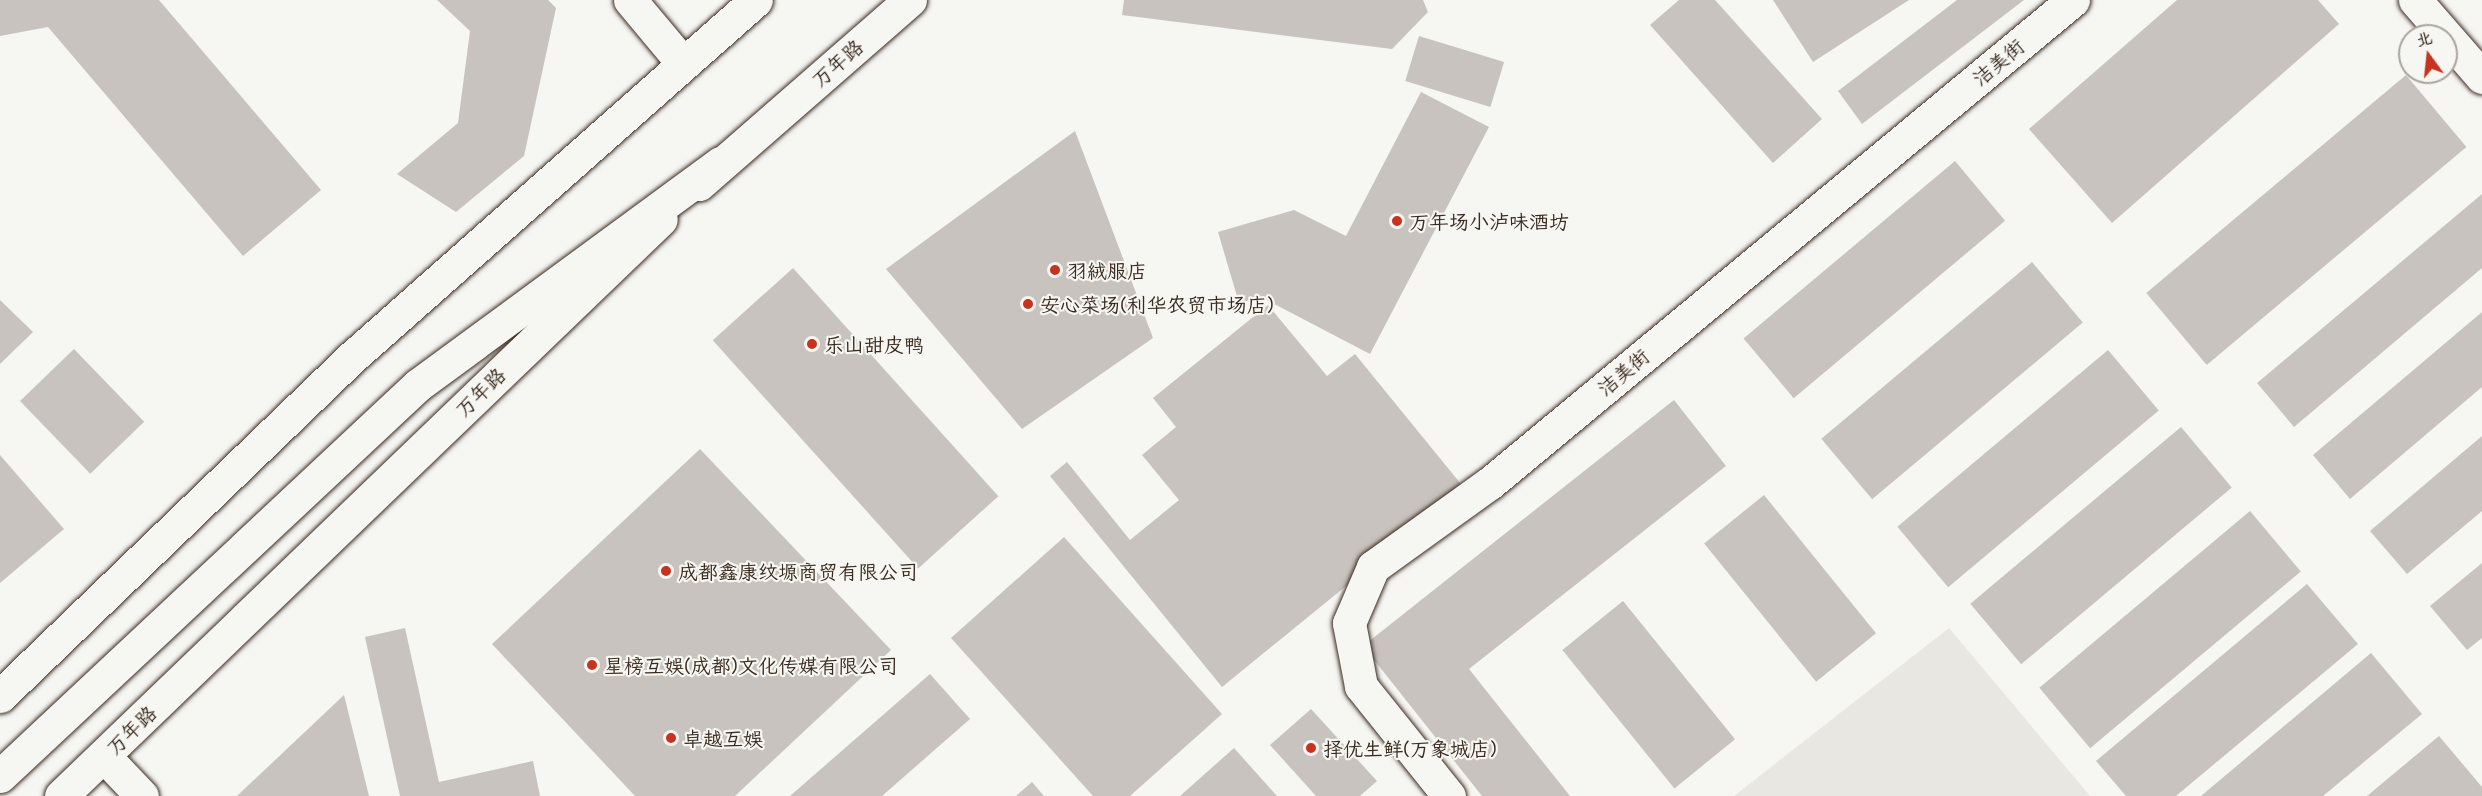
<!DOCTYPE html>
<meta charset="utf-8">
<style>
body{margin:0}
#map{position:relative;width:2482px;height:796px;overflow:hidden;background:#f6f6f2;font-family:"Patrick Hand","LXGW WenKai TC",sans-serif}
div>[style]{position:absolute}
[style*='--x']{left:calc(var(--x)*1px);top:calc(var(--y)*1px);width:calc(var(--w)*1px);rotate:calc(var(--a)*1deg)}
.built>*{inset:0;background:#e8e7e2}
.building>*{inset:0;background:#c8c3be;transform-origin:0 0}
.roads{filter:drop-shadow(0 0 2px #3b2a1e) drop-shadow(0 0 2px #3b2a1e)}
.street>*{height:33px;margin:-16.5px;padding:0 16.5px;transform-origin:16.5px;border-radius:16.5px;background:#f6f6f2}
.secondary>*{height:33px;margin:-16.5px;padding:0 16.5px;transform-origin:16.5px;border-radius:16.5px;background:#f6f6f2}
.highway>*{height:33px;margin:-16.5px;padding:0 16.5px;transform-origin:16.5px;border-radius:16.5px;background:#f6f6f2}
.dots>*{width:16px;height:16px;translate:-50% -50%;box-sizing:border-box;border:3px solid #f6f6f2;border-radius:50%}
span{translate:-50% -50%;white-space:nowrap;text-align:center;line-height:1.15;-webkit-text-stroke:4.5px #f6f6f2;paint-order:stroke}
.street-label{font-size:20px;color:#3b2a1e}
.poi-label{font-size:20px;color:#3b2a1e}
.left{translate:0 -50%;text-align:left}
.north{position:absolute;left:2398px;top:24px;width:60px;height:60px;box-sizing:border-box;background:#f6f6f2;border:2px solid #aba49d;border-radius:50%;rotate:345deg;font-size:16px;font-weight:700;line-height:24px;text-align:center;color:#3b2a1e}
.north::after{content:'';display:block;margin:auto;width:21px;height:27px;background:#c8321e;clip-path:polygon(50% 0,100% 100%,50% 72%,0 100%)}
</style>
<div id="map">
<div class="built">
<i style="clip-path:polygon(1949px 628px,2090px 796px,1734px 796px)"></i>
</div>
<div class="building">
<i style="clip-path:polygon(0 0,159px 0,321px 190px,243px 256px,48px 27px,0 36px)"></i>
<i style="clip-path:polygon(437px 0,548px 0,556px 8px,524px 156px,456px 212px,397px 174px,458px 123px,470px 31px)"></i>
<i style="clip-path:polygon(1124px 0,1423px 0,1428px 12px,1392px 49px,1122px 15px)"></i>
<i style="clip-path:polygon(1679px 0,1715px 0,1822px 119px,1773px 163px,1650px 25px)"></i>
<i style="clip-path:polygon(1773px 0,1909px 0,1813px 62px)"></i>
<i style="clip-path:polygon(1957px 0,2024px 0,1862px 124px,1838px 91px)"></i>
<i style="clip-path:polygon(2177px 0,2318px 0,2339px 24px,2112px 223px,2029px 129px)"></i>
<i style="left:1419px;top:36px;width:89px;height:47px;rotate:17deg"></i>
<i style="left:2406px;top:75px;width:94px;height:339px;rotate:50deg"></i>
<i style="clip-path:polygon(1421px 92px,1489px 127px,1370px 354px,1261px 297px,1239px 303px,1218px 232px,1294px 210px,1346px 236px)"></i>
<i style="clip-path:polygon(1075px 131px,1153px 338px,1022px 429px,886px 269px)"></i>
<i style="left:1955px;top:161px;width:78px;height:276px;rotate:50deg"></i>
<i style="clip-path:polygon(2482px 194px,2482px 268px,2294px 427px,2257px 383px)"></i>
<i style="left:2032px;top:262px;width:79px;height:275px;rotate:50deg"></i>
<i style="left:793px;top:268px;width:307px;height:108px;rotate:48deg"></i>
<i style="clip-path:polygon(0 300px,33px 332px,0 364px)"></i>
<i style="clip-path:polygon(1268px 305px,1327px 376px,1355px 354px,1465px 489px,1222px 687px,1050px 476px,1067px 462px,1130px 540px,1179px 500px,1142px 455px,1176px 427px,1153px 398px)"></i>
<i style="clip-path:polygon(2482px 312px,2482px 387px,2350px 499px,2313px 455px)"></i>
<i style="left:74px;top:349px;width:101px;height:75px;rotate:46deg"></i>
<i style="left:2108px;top:350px;width:79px;height:275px;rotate:50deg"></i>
<i style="clip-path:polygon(1674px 400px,1726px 466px,1469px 669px,1570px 796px,1482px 796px,1363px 646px)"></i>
<i style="left:2181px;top:427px;width:79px;height:275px;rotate:50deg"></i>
<i style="clip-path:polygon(2482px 436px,2482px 511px,2407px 574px,2370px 531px)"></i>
<i style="clip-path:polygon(700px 449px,891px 650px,735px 796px,635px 796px,492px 644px)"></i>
<i style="clip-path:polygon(0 455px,64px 529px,0 583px)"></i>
<i style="left:1764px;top:495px;width:178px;height:77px;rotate:51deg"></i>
<i style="left:2250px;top:511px;width:79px;height:275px;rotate:50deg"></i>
<i style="clip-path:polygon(1064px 537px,1222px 714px,1130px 796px,1093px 796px,951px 638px)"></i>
<i style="clip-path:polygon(2482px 563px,2482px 638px,2467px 650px,2430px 606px)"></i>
<i style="clip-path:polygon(2307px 584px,2358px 644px,2176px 796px,2126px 796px,2096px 761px)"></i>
<i style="left:1623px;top:601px;width:178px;height:78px;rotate:51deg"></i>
<i style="clip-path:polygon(405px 628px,439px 782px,533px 761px,540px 796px,400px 796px,365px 637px)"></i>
<i style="clip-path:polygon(2371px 653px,2422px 714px,2323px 796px,2201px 796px)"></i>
<i style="clip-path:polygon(930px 674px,970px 719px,882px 796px,790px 796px)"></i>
<i style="clip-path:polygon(344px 695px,369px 796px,237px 796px)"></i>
<i style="clip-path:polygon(1311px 709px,1377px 781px,1360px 796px,1316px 796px,1270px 745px)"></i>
<i style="clip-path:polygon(2439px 736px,2482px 787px,2482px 796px,2367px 796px)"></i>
<i style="clip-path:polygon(1234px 748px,1277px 796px,1180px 796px)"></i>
<i style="clip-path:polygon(1032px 782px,1044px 796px,1016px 796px)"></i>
</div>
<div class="roads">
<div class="street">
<i style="--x:2415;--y:0;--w:102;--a:49"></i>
<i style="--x:104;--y:756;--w:55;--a:46.5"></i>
<i style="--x:1449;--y:796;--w:141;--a:-128.7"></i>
<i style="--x:1361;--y:686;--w:64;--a:-100.8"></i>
<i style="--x:1349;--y:623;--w:61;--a:-66.8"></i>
<i style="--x:1373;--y:567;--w:144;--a:-35.7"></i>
<i style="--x:1490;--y:483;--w:757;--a:-39.64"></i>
</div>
<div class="secondary">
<i style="--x:630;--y:0;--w:80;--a:50.1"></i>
<i style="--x:699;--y:184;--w:280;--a:-41.1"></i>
<i style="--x:0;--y:696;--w:496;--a:-43.9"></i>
<i style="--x:358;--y:352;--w:531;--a:-41.49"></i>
<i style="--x:61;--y:796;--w:832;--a:-43.88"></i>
</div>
<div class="highway">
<i style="--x:0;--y:776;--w:572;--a:-43.09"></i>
<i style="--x:418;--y:385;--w:375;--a:-36.3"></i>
</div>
</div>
<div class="dots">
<i style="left:1397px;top:221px;background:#c8321e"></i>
<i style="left:1055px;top:270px;background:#c8321e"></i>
<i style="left:1028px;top:304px;background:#c8321e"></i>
<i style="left:812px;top:344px;background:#c8321e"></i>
<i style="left:666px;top:571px;background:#c8321e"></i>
<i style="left:592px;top:665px;background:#c8321e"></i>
<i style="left:671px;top:738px;background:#c8321e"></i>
<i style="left:1311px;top:748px;background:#c8321e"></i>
</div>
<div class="street-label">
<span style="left:1998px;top:62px;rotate:-40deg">洁美街</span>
<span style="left:837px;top:63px;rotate:-41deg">万年路</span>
<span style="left:1623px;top:372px;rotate:-40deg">洁美街</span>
<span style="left:480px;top:392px;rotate:-44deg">万年路</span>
<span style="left:131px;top:730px;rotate:-44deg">万年路</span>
</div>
<div class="poi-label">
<span class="left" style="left:1409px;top:221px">万年场小泸味酒坊</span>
<span class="left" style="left:1067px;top:270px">羽絨服店</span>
<span class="left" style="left:1040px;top:304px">安心菜场(利华农贸市场店)</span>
<span class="left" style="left:824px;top:344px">乐山甜皮鸭</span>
<span class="left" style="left:678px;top:571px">成都鑫康纹塬商贸有限公司</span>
<span class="left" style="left:604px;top:665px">星榜互娱(成都)文化传媒有限公司</span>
<span class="left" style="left:683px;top:738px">卓越互娱</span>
<span class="left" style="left:1323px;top:748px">择优生鲜(万象城店)</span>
</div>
<div class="north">北</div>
</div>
